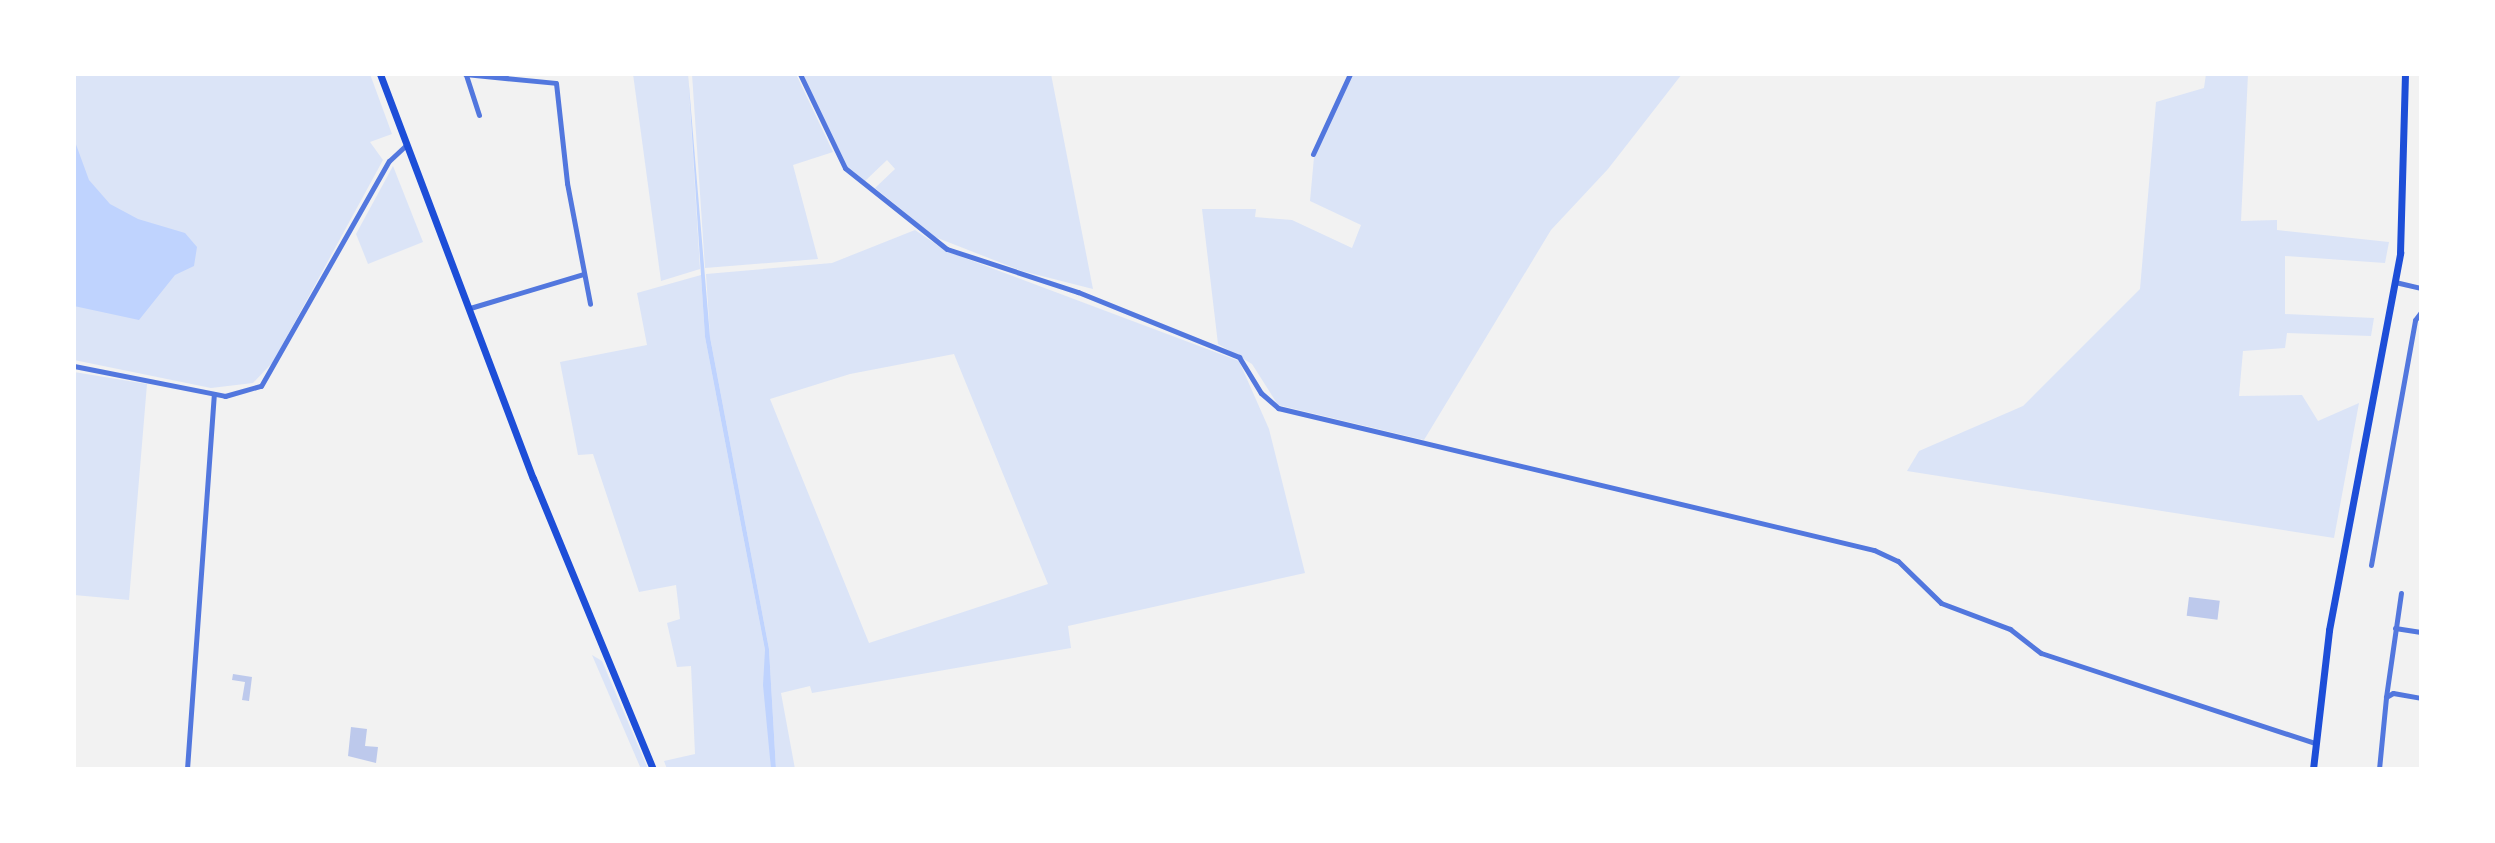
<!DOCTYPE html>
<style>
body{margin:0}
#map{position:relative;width:2495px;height:843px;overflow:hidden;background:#f2f2f2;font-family:Commissioner,sans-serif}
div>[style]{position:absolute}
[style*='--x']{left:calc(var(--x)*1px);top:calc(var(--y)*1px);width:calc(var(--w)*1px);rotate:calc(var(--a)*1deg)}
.green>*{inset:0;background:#dbe4f7}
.water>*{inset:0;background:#bfd3fe}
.building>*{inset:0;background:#bdc9ec;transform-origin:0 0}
.minor>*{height:5px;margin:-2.5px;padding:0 2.5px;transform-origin:2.5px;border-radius:2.5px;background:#5277de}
.secondary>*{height:7px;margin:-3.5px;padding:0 3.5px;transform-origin:3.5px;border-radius:3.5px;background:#1d4ed8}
span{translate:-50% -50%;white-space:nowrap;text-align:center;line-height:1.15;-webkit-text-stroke:7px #fff;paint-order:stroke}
.frame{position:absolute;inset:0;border:76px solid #fff;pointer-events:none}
</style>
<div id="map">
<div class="green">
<i style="clip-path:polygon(74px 74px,370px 74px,392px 134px,370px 142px,383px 160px,273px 362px,253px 383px,211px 388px,74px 360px)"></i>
<i style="clip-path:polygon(633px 74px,688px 74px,700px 269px,661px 281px)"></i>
<i style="clip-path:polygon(692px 74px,796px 74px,833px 152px,793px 165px,818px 259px,705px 268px)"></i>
<i style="clip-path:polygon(802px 74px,1051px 74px,1093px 289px,1022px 271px,935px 237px,875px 188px,895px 169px,887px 160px,865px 181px,847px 166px)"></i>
<i style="clip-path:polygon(1353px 74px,1682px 74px,1608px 169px,1551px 230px,1424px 440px,1278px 405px,1252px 364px,1218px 344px,1202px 209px,1256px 209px,1255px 217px,1292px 220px,1352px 248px,1361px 225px,1310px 201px,1314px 157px)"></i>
<i style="clip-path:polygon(2206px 74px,2248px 74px,2241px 221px,2277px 220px,2277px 230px,2389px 242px,2385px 263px,2285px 256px,2285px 314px,2374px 318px,2371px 336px,2287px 333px,2285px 348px,2243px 351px,2239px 396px,2302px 395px,2318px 421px,2359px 403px,2334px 538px,1907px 471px,1919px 451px,2023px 406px,2140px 289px,2156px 102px,2204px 88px)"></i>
<i style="clip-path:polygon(393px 166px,423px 242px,368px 264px,356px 234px)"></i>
<i style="clip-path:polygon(evenodd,915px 230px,946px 251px,1239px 361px,1269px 429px,1305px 573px,1068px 626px,1071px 648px,812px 693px,810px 686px,781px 693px,795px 769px,776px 769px,769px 649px,710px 337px,706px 274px,832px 263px,915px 230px,954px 354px,1048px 584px,869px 643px,770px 399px,850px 374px,954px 354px)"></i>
<i style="clip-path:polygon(701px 275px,705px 337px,765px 650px,771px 769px,667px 769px,664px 761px,695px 754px,691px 666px,677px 667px,667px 623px,680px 619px,676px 585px,639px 592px,593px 454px,578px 455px,560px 362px,647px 345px,637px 293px)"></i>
<i style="clip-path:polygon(74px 372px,147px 384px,129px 600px,74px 595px)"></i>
<i style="clip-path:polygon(592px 655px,602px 661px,648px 769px,641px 769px)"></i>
</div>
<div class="water">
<i style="clip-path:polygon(688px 74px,710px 337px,769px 649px,776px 769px,771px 769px,763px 685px,765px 650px,705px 337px)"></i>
<i style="clip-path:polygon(74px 139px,89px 180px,110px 204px,138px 219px,185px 233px,197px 247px,194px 266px,175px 275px,139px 320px,74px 306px)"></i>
</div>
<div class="building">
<i style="left:2189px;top:597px;width:31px;height:19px;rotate:7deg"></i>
<i style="clip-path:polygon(233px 674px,252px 677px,249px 701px,242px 700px,245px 682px,232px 680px)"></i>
<i style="clip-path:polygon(351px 727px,367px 729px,365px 746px,378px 747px,376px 763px,348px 756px)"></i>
</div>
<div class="minor">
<i style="--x:465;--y:74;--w:91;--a:5.6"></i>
<i style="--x:556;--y:83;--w:101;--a:83.7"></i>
<i style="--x:567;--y:183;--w:123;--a:79.2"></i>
<i style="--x:800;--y:74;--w:104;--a:64.4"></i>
<i style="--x:845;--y:168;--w:130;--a:38.5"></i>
<i style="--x:947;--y:249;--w:138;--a:18.2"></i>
<i style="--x:1078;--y:292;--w:174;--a:22"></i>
<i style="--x:1239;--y:357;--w:42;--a:58.6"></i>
<i style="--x:1261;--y:393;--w:23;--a:41"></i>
<i style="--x:1278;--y:408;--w:613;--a:13.4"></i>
<i style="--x:1874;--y:550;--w:26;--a:25"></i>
<i style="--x:1898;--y:561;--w:60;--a:44.3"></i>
<i style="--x:1941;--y:603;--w:74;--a:20.6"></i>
<i style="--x:2010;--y:629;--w:39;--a:38"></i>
<i style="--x:2041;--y:653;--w:288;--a:18.2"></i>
<i style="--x:466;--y:75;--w:42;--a:72"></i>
<i style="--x:1313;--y:154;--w:88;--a:-65.2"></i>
<i style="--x:2395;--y:282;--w:27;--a:13"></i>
<i style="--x:470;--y:308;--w:118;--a:-16.7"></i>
<i style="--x:74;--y:366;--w:154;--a:11.2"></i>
<i style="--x:225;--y:396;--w:37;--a:-16"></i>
<i style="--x:261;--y:386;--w:259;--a:-60.4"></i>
<i style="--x:389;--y:161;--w:22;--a:-43"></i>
<i style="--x:2371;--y:565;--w:249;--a:-79.8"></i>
<i style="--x:2415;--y:320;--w:10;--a:-53"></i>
<i style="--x:2395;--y:628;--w:26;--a:9"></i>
<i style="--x:2386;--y:697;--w:105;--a:-81.8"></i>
<i style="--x:2386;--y:697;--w:8;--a:-30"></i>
<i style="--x:2393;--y:693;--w:28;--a:10"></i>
<i style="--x:187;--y:769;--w:376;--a:-85.9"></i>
<i style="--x:2379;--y:769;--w:72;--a:-84.4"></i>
</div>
<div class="secondary">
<i style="--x:380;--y:74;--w:432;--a:69.3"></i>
<i style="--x:533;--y:478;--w:315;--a:67.6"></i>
<i style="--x:2313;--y:769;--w:140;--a:-83.4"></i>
<i style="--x:2329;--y:630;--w:384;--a:-79.3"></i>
<i style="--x:2400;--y:253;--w:179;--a:-88.4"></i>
</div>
<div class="frame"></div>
</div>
